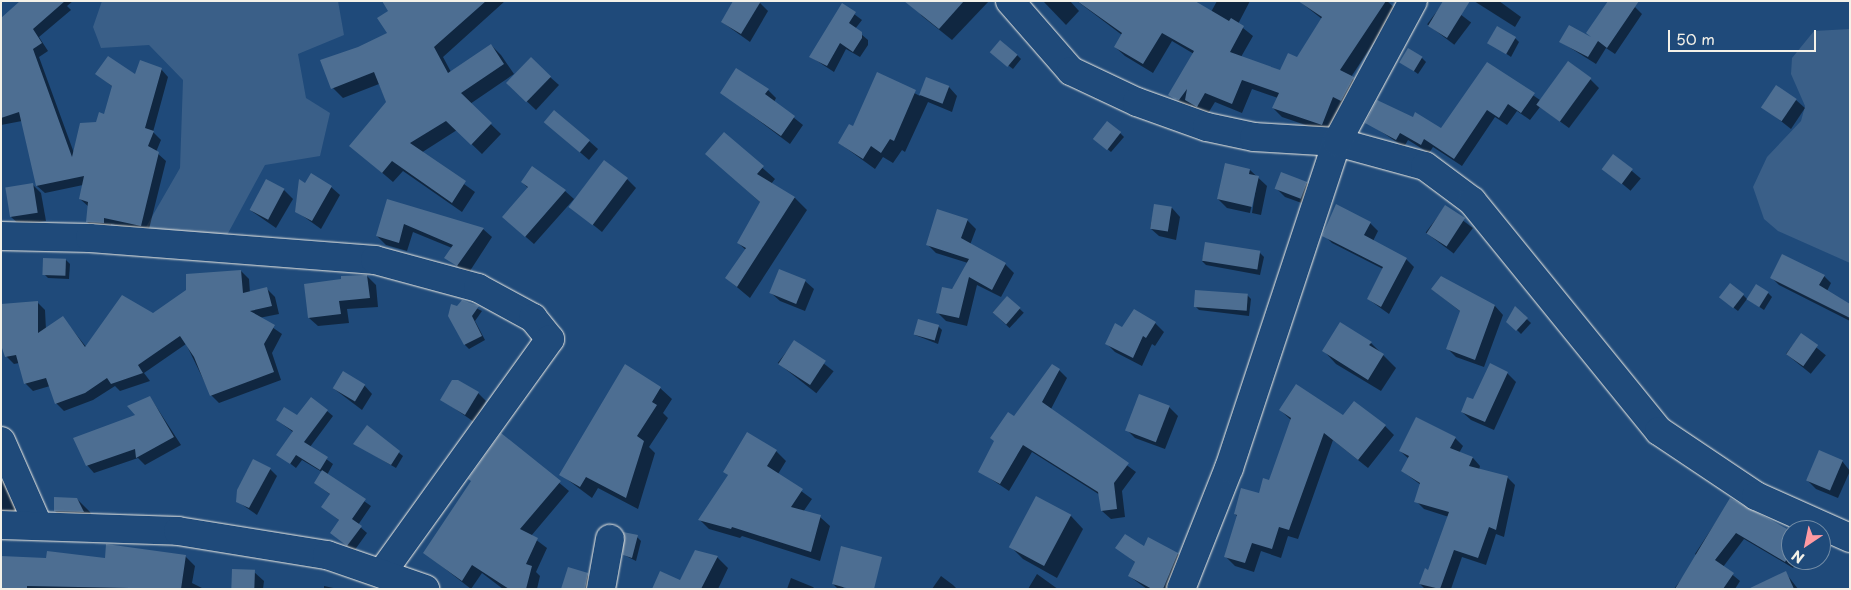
<!DOCTYPE html>
<style>
body{margin:0}
#map{position:relative;width:1851px;height:590px;overflow:hidden;background:#1f4a7a;font-family:"Playpen Sans",sans-serif}
div>[style]{position:absolute}
[style*='--x']{left:calc(var(--x)*1px);top:calc(var(--y)*1px);width:calc(var(--w)*1px);rotate:calc(var(--a)*1deg)}
.green>*{inset:0;background:#3a5f88}
.shadow>*{inset:0;background:#0007;transform-origin:0 0}
.building>*{inset:0;background:#4d6e92;transform-origin:0 0}
.roads{filter:drop-shadow(0 0 1px #f4f1e8) drop-shadow(0 0 1px #f4f1e8)}
.minor>*{height:28px;margin:-14px;padding:0 14px;transform-origin:14px;border-radius:14px;background:#1f4a7a}
span{translate:-50% -50%;white-space:nowrap;text-align:center;line-height:1.15;-webkit-text-stroke:4.5px #1f4a7a;paint-order:stroke}
.frame{position:absolute;inset:0;border:2px solid #f4f1e8;pointer-events:none}
.north{position:absolute;left:1781px;top:520px;width:50px;height:50px;box-sizing:border-box;background:#1f4a7a;border:1px solid #748da6;border-radius:50%;rotate:214deg;font-size:14px;font-weight:700;line-height:20px;text-align:center;color:#f4f1e8}
.north::after{content:'';display:block;margin:auto;width:18px;height:22px;background:#ff9aa2;clip-path:polygon(50% 0,100% 100%,50% 72%,0 100%)}
.scale{position:absolute;left:1668px;top:30px;width:148px;height:22px;box-sizing:border-box;border:2px solid #f4f1e8;border-top:0;padding-left:6px;font-size:15px;line-height:18px;white-space:nowrap;color:#f4f1e8;-webkit-text-stroke:4px #1f4a7a;paint-order:stroke}
</style>
<div id="map">
<div class="green">
<i style="clip-path:polygon(102px 1px,338px 1px,344px 35px,298px 54px,306px 98px,330px 113px,320px 156px,265px 165px,226px 237px,146px 227px,180px 168px,183px 80px,149px 45px,101px 48px,93px 27px)"></i>
<i style="clip-path:polygon(1850px 29px,1850px 263px,1778px 231px,1764px 219px,1753px 187px,1767px 157px,1801px 121px,1805px 106px,1791px 74px,1792px 58px,1814px 31px)"></i>
</div>
<div class="shadow">
<i style="clip-path:polygon(22px 1px,73px 1px,67px 6px,71px 10px,39px 37px,48px 51px,39px 57px,74px 153px,105px 116px,113px 87px,97px 74px,135px 76px,161px 69px,168px 77px,153px 132px,161px 140px,156px 152px,166px 161px,148px 233px,111px 224px,111px 230px,95px 229px,87px 222px,89px 207px,80px 199px,83px 185px,45px 193px,37px 186px,22px 121px,1px 125px,1px 28px)"></i>
<i style="clip-path:polygon(389px 1px,505px 1px,443px 57px,451px 72px,491px 45px,501px 55px,514px 74px,470px 104px,501px 134px,482px 154px,457px 130px,421px 153px,475px 192px,462px 212px,403px 171px,393px 182px,351px 146px,387px 103px,379px 84px,343px 98px,333px 88px,358px 49px,389px 33px)"></i>
<i style="clip-path:polygon(910px 1px,989px 1px,952px 40px,922px 16px)"></i>
<i style="clip-path:polygon(1043px 1px,1070px 1px,1079px 11px,1066px 25px)"></i>
<i style="clip-path:polygon(1077px 1px,1211px 12px,1217px 1px,1250px 1px,1238px 24px,1253px 36px,1241px 57px,1281px 71px,1298px 59px,1322px 19px,1299px 1px,1387px 1px,1399px 12px,1388px 21px,1351px 77px,1363px 88px,1332px 134px,1282px 117px,1273px 108px,1278px 98px,1252px 89px,1242px 113px,1215px 102px,1207px 115px,1191px 105px,1189px 109px,1170px 94px,1194px 54px,1172px 41px,1153px 73px,1125px 56px,1115px 47px,1122px 35px)"></i>
<i style="clip-path:polygon(1474px 1px,1499px 1px,1521px 17px,1515px 27px)"></i>
<i style="left:1444px;top:2px;width:34px;height:28px;rotate:37deg"></i>
<i style="clip-path:polygon(760px 3px,768px 11px,750px 42px,722px 22px)"></i>
<i style="clip-path:polygon(842px 5px,862px 20px,855px 29px,868px 40px,868px 45px,860px 57px,846px 49px,834px 72px,811px 57px)"></i>
<i style="clip-path:polygon(1635px 7px,1642px 14px,1615px 54px,1606px 48px,1596px 64px,1561px 42px,1593px 39px)"></i>
<i style="clip-path:polygon(1515px 38px,1519px 42px,1511px 57px,1489px 42px)"></i>
<i style="clip-path:polygon(1017px 55px,1021px 59px,1013px 69px,996px 56px)"></i>
<i style="clip-path:polygon(1422px 58px,1426px 62px,1418px 74px,1400px 61px)"></i>
<i style="clip-path:polygon(1487px 64px,1540px 100px,1590px 79px,1599px 88px,1569px 128px,1540px 107px,1530px 120px,1517px 111px,1507px 125px,1495px 117px,1462px 166px,1433px 147px,1429px 153px,1408px 140px,1404px 147px,1367px 122px,1413px 118px,1442px 129px)"></i>
<i style="clip-path:polygon(877px 74px,920px 96px,927px 79px,949px 87px,957px 96px,952px 112px,928px 102px,905px 152px,902px 150px,893px 163px,883px 157px,875px 169px,839px 143px,853px 128px)"></i>
<i style="clip-path:polygon(550px 77px,559px 85px,536px 110px,517px 92px)"></i>
<i style="clip-path:polygon(768px 90px,776px 98px,774px 102px,803px 125px,790px 144px,722px 93px)"></i>
<i style="clip-path:polygon(1796px 100px,1805px 108px,1791px 129px,1763px 107px)"></i>
<i style="clip-path:polygon(545px 122px,589px 141px,598px 149px,589px 160px)"></i>
<i style="clip-path:polygon(1120px 133px,1124px 137px,1111px 152px,1099px 142px)"></i>
<i style="clip-path:polygon(724px 134px,775px 179px,771px 184px,795px 198px,807px 210px,750px 298px,726px 278px,746px 250px,738px 243px,761px 203px,707px 154px)"></i>
<i style="left:1614px;top:156px;width:35px;height:16px;rotate:40deg"></i>
<i style="clip-path:polygon(1250px 170px,1267px 186px,1261px 215px,1252px 213px,1257px 180px,1250px 213px,1227px 208px,1218px 199px)"></i>
<i style="clip-path:polygon(627px 179px,636px 188px,602px 232px,571px 207px)"></i>
<i style="clip-path:polygon(522px 182px,565px 191px,574px 199px,534px 244px,512px 225px,528px 188px)"></i>
<i style="clip-path:polygon(1307px 183px,1315px 192px,1310px 206px,1285px 197px,1276px 188px)"></i>
<i style="clip-path:polygon(306px 184px,331px 187px,340px 195px,321px 229px,296px 211px)"></i>
<i style="clip-path:polygon(33px 185px,41px 193px,46px 221px,20px 225px,11px 217px)"></i>
<i style="clip-path:polygon(284px 190px,293px 199px,276px 228px,250px 210px)"></i>
<i style="clip-path:polygon(388px 201px,483px 229px,492px 237px,468px 274px,446px 258px,452px 248px,413px 232px,407px 251px,386px 245px,377px 236px)"></i>
<i style="clip-path:polygon(1155px 205px,1172px 208px,1180px 217px,1176px 240px,1159px 236px,1150px 228px)"></i>
<i style="left:1445px;top:207px;width:35px;height:32px;rotate:37deg"></i>
<i style="clip-path:polygon(967px 220px,976px 229px,970px 245px,1005px 264px,1014px 273px,1001px 297px,977px 285px,967px 326px,946px 321px,938px 313px,968px 263px,936px 253px,927px 244px)"></i>
<i style="clip-path:polygon(1370px 223px,1378px 231px,1373px 241px,1406px 259px,1414px 267px,1389px 314px,1368px 299px,1383px 269px,1332px 243px,1324px 235px)"></i>
<i style="clip-path:polygon(1206px 244px,1260px 253px,1264px 257px,1260px 275px,1206px 265px,1202px 261px)"></i>
<i style="clip-path:polygon(66px 260px,70px 264px,69px 279px,48px 278px,44px 274px)"></i>
<i style="clip-path:polygon(241px 271px,249px 279px,250px 293px,267px 289px,275px 297px,279px 314px,259px 318px,282px 334px,272px 353px,281px 380px,219px 403px,211px 395px,186px 344px,144px 373px,150px 381px,120px 391px,115px 386px,93px 400px,64px 411px,56px 403px,50px 386px,33px 391px,25px 383px,19px 363px,14px 364px,6px 356px,37px 302px,45px 310px,46px 330px,63px 318px,87px 348px)"></i>
<i style="clip-path:polygon(367px 276px,376px 285px,378px 307px,347px 309px,349px 323px,318px 326px,309px 318px,343px 280px)"></i>
<i style="clip-path:polygon(1824px 276px,1831px 283px,1827px 291px,1850px 306px,1850px 321px,1779px 285px,1772px 278px)"></i>
<i style="clip-path:polygon(1441px 278px,1495px 306px,1503px 315px,1484px 367px,1456px 357px,1447px 348px,1461px 312px,1432px 289px)"></i>
<i style="clip-path:polygon(805px 281px,814px 289px,805px 311px,780px 301px,771px 293px)"></i>
<i style="clip-path:polygon(1768px 293px,1772px 297px,1764px 310px,1752px 302px)"></i>
<i style="clip-path:polygon(1247px 295px,1251px 299px,1249px 316px,1199px 310px,1195px 306px)"></i>
<i style="clip-path:polygon(1743px 295px,1747px 299px,1738px 311px,1725px 301px)"></i>
<i style="left:1007px;top:297px;width:23px;height:21px;rotate:43deg"></i>
<i style="clip-path:polygon(462px 301px,482px 311px,475px 321px,485px 340px,469px 349px,465px 345px)"></i>
<i style="clip-path:polygon(1515px 308px,1531px 323px,1521px 334px,1508px 321px)"></i>
<i style="clip-path:polygon(1155px 323px,1164px 332px,1155px 346px,1152px 344px,1142px 366px,1115px 352px,1106px 343px,1123px 329px)"></i>
<i style="clip-path:polygon(938px 326px,942px 330px,938px 344px,915px 335px)"></i>
<i style="left:1801px;top:335px;width:32px;height:24px;rotate:39deg"></i>
<i style="left:795px;top:341px;width:49px;height:28px;rotate:38deg"></i>
<i style="clip-path:polygon(1371px 343px,1396px 368px,1381px 391px,1336px 364px,1324px 351px)"></i>
<i style="clip-path:polygon(1059px 370px,1067px 378px,1051px 409px,1136px 472px,1122px 491px,1125px 517px,1111px 519px,1102px 511px,1100px 495px,1032px 452px,1009px 491px,979px 471px)"></i>
<i style="clip-path:polygon(1507px 373px,1516px 382px,1494px 430px,1471px 420px,1462px 412px)"></i>
<i style="clip-path:polygon(364px 385px,372px 394px,362px 410px,333px 388px)"></i>
<i style="clip-path:polygon(660px 388px,672px 399px,663px 413px,668px 418px,649px 447px,655px 453px,638px 509px,598px 488px,592px 498px,560px 474px)"></i>
<i style="clip-path:polygon(478px 393px,486px 401px,474px 422px,441px 399px)"></i>
<i style="clip-path:polygon(150px 397px,181px 445px,145px 465px,138px 458px,94px 473px,87px 465px,137px 416px)"></i>
<i style="clip-path:polygon(1169px 407px,1178px 416px,1165px 449px,1135px 438px,1126px 429px)"></i>
<i style="clip-path:polygon(1280px 410px,1343px 417px,1385px 426px,1394px 435px,1368px 468px,1333px 440px,1298px 539px,1288px 536px,1281px 558px,1261px 551px,1254px 572px,1235px 566px,1225px 556px,1238px 517px,1235px 514px,1260px 495px,1270px 481px,1292px 421px)"></i>
<i style="clip-path:polygon(327px 411px,333px 416px,310px 447px,333px 464px,327px 475px,371px 506px,358px 525px,367px 533px,354px 551px,331px 533px,340px 521px,323px 507px,331px 495px,315px 483px,322px 472px,302px 460px,296px 468px,278px 454px,293px 432px,277px 420px)"></i>
<i style="clip-path:polygon(367px 427px,403px 456px,396px 468px,355px 444px)"></i>
<i style="clip-path:polygon(502px 435px,569px 491px,531px 536px,547px 548px,536px 572px,540px 576px,537px 589px,503px 589px,482px 573px,471px 589px,425px 553px)"></i>
<i style="clip-path:polygon(1455px 438px,1463px 446px,1459px 453px,1473px 458px,1480px 466px,1479px 470px,1507px 477px,1515px 485px,1504px 537px,1496px 534px,1486px 565px,1462px 557px,1451px 589px,1425px 589px,1420px 584px,1429px 571px,1449px 517px,1424px 509px,1416px 501px,1421px 485px,1402px 471px,1409px 459px,1400px 451px)"></i>
<i style="clip-path:polygon(776px 451px,786px 461px,778px 474px,812px 499px,803px 512px,820px 517px,830px 526px,820px 561px,742px 536px,740px 538px,709px 529px,700px 520px,729px 476px,725px 472px)"></i>
<i style="clip-path:polygon(1842px 461px,1850px 471px,1838px 498px,1816px 489px,1807px 480px)"></i>
<i style="clip-path:polygon(270px 469px,277px 476px,257px 515px,237px 501px)"></i>
<i style="clip-path:polygon(1px 479px,15px 493px,23px 511px,4px 513px,1px 510px)"></i>
<i style="clip-path:polygon(1037px 498px,1071px 516px,1083px 529px,1057px 578px,1023px 559px,1010px 546px)"></i>
<i style="clip-path:polygon(77px 499px,90px 512px,96px 524px,68px 523px,55px 511px)"></i>
<i style="clip-path:polygon(1731px 499px,1791px 533px,1791px 560px,1798px 560px,1793px 568px,1744px 539px,1723px 567px,1740px 581px,1735px 589px,1674px 589px,1698px 557px,1695px 554px)"></i>
<i style="clip-path:polygon(637px 537px,641px 541px,636px 561px,624px 555px)"></i>
<i style="clip-path:polygon(1149px 539px,1178px 554px,1186px 562px,1174px 589px,1147px 589px,1129px 576px,1136px 563px,1117px 548px,1144px 548px)"></i>
<i style="clip-path:polygon(185px 556px,195px 566px,192px 583px,204px 589px,1px 589px,47px 560px)"></i>
<i style="clip-path:polygon(717px 557px,728px 568px,718px 589px,653px 589px,681px 581px)"></i>
<i style="clip-path:polygon(254px 572px,264px 581px,263px 589px,232px 589px)"></i>
<i style="clip-path:polygon(1785px 572px,1798px 589px,1765px 589px)"></i>
<i style="clip-path:polygon(1037px 574px,1055px 587px,1058px 589px,1028px 589px)"></i>
<i style="clip-path:polygon(587px 575px,596px 583px,595px 589px,563px 589px)"></i>
<i style="clip-path:polygon(941px 576px,953px 585px,957px 589px,932px 589px)"></i>
<i style="clip-path:polygon(791px 578px,813px 587px,815px 589px,787px 589px)"></i>
<i style="clip-path:polygon(833px 584px,841px 585px,845px 589px,838px 589px)"></i>
<i style="clip-path:polygon(324px 586px,338px 589px,324px 589px)"></i>
</div>
<div class="building">
<i style="clip-path:polygon(20px 1px,65px 1px,33px 29px,42px 43px,33px 49px,72px 157px,80px 123px,96px 122px,99px 112px,104px 114px,112px 86px,95px 74px,108px 56px,135px 74px,140px 60px,162px 68px,145px 128px,154px 131px,148px 146px,159px 152px,141px 226px,104px 218px,104px 223px,86px 222px,88px 202px,79px 199px,84px 176px,36px 186px,19px 112px,1px 118px,1px 18px)"></i>
<i style="clip-path:polygon(382px 1px,486px 1px,434px 47px,448px 73px,491px 44px,504px 64px,461px 93px,492px 123px,471px 145px,446px 121px,410px 143px,466px 181px,452px 203px,392px 161px,382px 173px,349px 146px,386px 102px,374px 72px,331px 89px,320px 60px,358px 47px,387px 33px,377px 18px,388px 11px)"></i>
<i style="clip-path:polygon(733px 1px,761px 1px,741px 34px,721px 22px)"></i>
<i style="clip-path:polygon(904px 1px,964px 1px,939px 29px)"></i>
<i style="clip-path:polygon(1077px 1px,1195px 1px,1229px 21px,1231px 18px,1244px 26px,1230px 52px,1280px 70px,1288px 53px,1297px 57px,1322px 17px,1298px 1px,1386px 1px,1340px 70px,1354px 77px,1341px 101px,1333px 97px,1322px 125px,1272px 108px,1279px 93px,1242px 80px,1232px 104px,1205px 93px,1197px 107px,1185px 100px,1187px 89px,1179px 100px,1175px 99px,1168px 95px,1194px 51px,1162px 33px,1143px 64px,1114px 47px,1122px 33px)"></i>
<i style="clip-path:polygon(1443px 1px,1470px 1px,1447px 38px,1428px 26px)"></i>
<i style="clip-path:polygon(1608px 1px,1639px 1px,1607px 48px,1598px 41px,1588px 57px,1559px 42px,1569px 25px,1591px 37px,1586px 33px)"></i>
<i style="clip-path:polygon(842px 3px,856px 12px,849px 23px,862px 32px,862px 38px,853px 52px,840px 43px,827px 66px,809px 57px)"></i>
<i style="left:1497px;top:26px;width:22px;height:20px;rotate:30deg"></i>
<i style="left:1000px;top:40px;width:23px;height:16px;rotate:40deg"></i>
<i style="left:1408px;top:48px;width:17px;height:17px;rotate:31deg"></i>
<i style="left:531px;top:57px;width:28px;height:36px;rotate:44deg"></i>
<i style="left:1568px;top:61px;width:29px;height:54px;rotate:36deg"></i>
<i style="clip-path:polygon(1487px 62px,1535px 93px,1521px 113px,1508px 104px,1499px 118px,1487px 110px,1454px 159px,1424px 139px,1421px 145px,1400px 133px,1396px 140px,1365px 123px,1377px 100px,1413px 117px,1415px 112px,1441px 128px)"></i>
<i style="clip-path:polygon(736px 68px,769px 89px,765px 94px,795px 116px,781px 136px,720px 93px)"></i>
<i style="clip-path:polygon(877px 72px,916px 90px,894px 141px,890px 139px,881px 153px,871px 146px,863px 159px,838px 143px,849px 124px,853px 126px)"></i>
<i style="left:926px;top:77px;width:25px;height:19px;rotate:21deg"></i>
<i style="left:1776px;top:85px;width:25px;height:27px;rotate:34deg"></i>
<i style="left:554px;top:110px;width:47px;height:16px;rotate:40deg"></i>
<i style="left:1107px;top:121px;width:18px;height:23px;rotate:38deg"></i>
<i style="clip-path:polygon(724px 132px,764px 166px,757px 174px,795px 197px,737px 287px,725px 278px,746px 248px,737px 243px,760px 202px,705px 154px)"></i>
<i style="left:1613px;top:154px;width:25px;height:19px;rotate:37deg"></i>
<i style="left:604px;top:160px;width:30px;height:59px;rotate:37deg"></i>
<i style="clip-path:polygon(1225px 163px,1250px 169px,1249px 174px,1259px 176px,1252px 207px,1217px 199px)"></i>
<i style="clip-path:polygon(532px 166px,566px 190px,525px 237px,502px 217px,528px 187px,521px 182px)"></i>
<i style="left:1281px;top:172px;width:28px;height:18px;rotate:21deg"></i>
<i style="clip-path:polygon(311px 173px,332px 186px,312px 221px,295px 212px,299px 179px,305px 183px)"></i>
<i style="left:266px;top:179px;width:21px;height:35px;rotate:28deg"></i>
<i style="left:33px;top:183px;width:30px;height:28px;rotate:81deg"></i>
<i style="clip-path:polygon(387px 199px,484px 228px,457px 266px,444px 258px,453px 245px,404px 224px,399px 243px,376px 236px)"></i>
<i style="left:1154px;top:204px;width:18px;height:25px;rotate:9deg"></i>
<i style="clip-path:polygon(1336px 204px,1371px 222px,1364px 235px,1407px 258px,1381px 307px,1367px 299px,1383px 267px,1322px 236px)"></i>
<i style="left:1445px;top:205px;width:24px;height:34px;rotate:33deg"></i>
<i style="clip-path:polygon(937px 209px,968px 219px,961px 238px,1006px 263px,992px 290px,969px 277px,959px 318px,936px 313px,942px 287px,952px 289px,969px 259px,926px 245px)"></i>
<i style="left:1205px;top:242px;width:56px;height:19px;rotate:9deg"></i>
<i style="clip-path:polygon(1782px 254px,1825px 275px,1819px 285px,1850px 304px,1850px 318px,1770px 278px)"></i>
<i style="left:43px;top:258px;width:23px;height:17px;rotate:2deg"></i>
<i style="left:779px;top:269px;width:29px;height:26px;rotate:22deg"></i>
<i style="clip-path:polygon(241px 270px,243px 293px,267px 287px,272px 306px,250px 311px,275px 325px,264px 344px,274px 372px,210px 396px,194px 357px,180px 336px,138px 365px,143px 373px,111px 384px,107px 378px,85px 393px,55px 404px,46px 378px,24px 384px,16px 355px,5px 357px,1px 345px,1px 304px,38px 301px,38px 333px,63px 316px,85px 347px,122px 295px,153px 313px,186px 290px,186px 274px)"></i>
<i style="clip-path:polygon(367px 275px,370px 298px,339px 301px,341px 314px,308px 318px,304px 284px,341px 279px,341px 276px)"></i>
<i style="clip-path:polygon(1441px 276px,1495px 305px,1475px 360px,1446px 349px,1460px 311px,1431px 289px)"></i>
<i style="left:1730px;top:283px;width:18px;height:18px;rotate:38deg"></i>
<i style="left:1756px;top:284px;width:15px;height:18px;rotate:32deg"></i>
<i style="left:1195px;top:290px;width:53px;height:17px;rotate:4deg"></i>
<i style="left:1007px;top:296px;width:18px;height:22px;rotate:41deg"></i>
<i style="clip-path:polygon(462px 300px,479px 306px,472px 316px,482px 336px,464px 345px,448px 316px,451px 304px,457px 306px)"></i>
<i style="clip-path:polygon(1515px 306px,1528px 318px,1516px 331px,1506px 322px)"></i>
<i style="clip-path:polygon(1134px 309px,1156px 322px,1146px 338px,1143px 336px,1133px 358px,1105px 344px,1115px 323px,1122px 327px)"></i>
<i style="left:918px;top:319px;width:22px;height:16px;rotate:16deg"></i>
<i style="clip-path:polygon(1340px 322px,1372px 342px,1369px 345px,1384px 354px,1368px 380px,1322px 351px)"></i>
<i style="left:1801px;top:333px;width:21px;height:26px;rotate:35deg"></i>
<i style="left:794px;top:340px;width:38px;height:29px;rotate:33deg"></i>
<i style="clip-path:polygon(1490px 363px,1508px 372px,1485px 422px,1461px 412px,1467px 397px,1473px 399px)"></i>
<i style="clip-path:polygon(625px 364px,661px 387px,652px 402px,657px 405px,637px 436px,644px 441px,626px 498px,586px 477px,580px 487px,559px 475px)"></i>
<i style="clip-path:polygon(1052px 364px,1060px 369px,1042px 402px,1129px 463px,1114px 483px,1117px 509px,1101px 511px,1098px 492px,1023px 445px,1000px 484px,978px 472px,994px 441px,990px 438px,1008px 412px,1014px 416px)"></i>
<i style="left:343px;top:371px;width:26px;height:20px;rotate:31deg"></i>
<i style="clip-path:polygon(452px 380px,458px 380px,479px 392px,465px 415px,440px 400px)"></i>
<i style="clip-path:polygon(1296px 384px,1343px 415px,1354px 401px,1386px 425px,1358px 460px,1324px 433px,1289px 530px,1279px 527px,1272px 549px,1252px 543px,1245px 563px,1224px 557px,1237px 515px,1234px 514px,1241px 488px,1259px 493px,1263px 478px,1269px 480px,1291px 418px,1279px 410px)"></i>
<i style="left:1139px;top:394px;width:33px;height:39px;rotate:21deg"></i>
<i style="clip-path:polygon(150px 396px,174px 437px,136px 458px,135px 449px,86px 466px,73px 438px,135px 415px,127px 406px)"></i>
<i style="clip-path:polygon(311px 397px,328px 410px,304px 442px,328px 457px,320px 470px,296px 455px,290px 464px,276px 455px,293px 431px,276px 420px,284px 407px,297px 415px)"></i>
<i style="clip-path:polygon(1416px 417px,1456px 437px,1450px 448px,1473px 457px,1469px 466px,1508px 476px,1496px 530px,1489px 527px,1478px 558px,1454px 550px,1440px 589px,1419px 584px,1425px 568px,1428px 570px,1449px 512px,1414px 502px,1420px 483px,1401px 471px,1409px 456px,1399px 451px)"></i>
<i style="clip-path:polygon(367px 425px,400px 451px,391px 465px,353px 444px)"></i>
<i style="clip-path:polygon(747px 432px,777px 450px,767px 466px,803px 489px,791px 507px,821px 515px,811px 552px,732px 527px,731px 529px,698px 520px,728px 475px,723px 472px)"></i>
<i style="clip-path:polygon(501px 433px,561px 481px,520px 529px,538px 538px,526px 564px,532px 566px,526px 589px,509px 589px,472px 565px,462px 581px,423px 553px,471px 481px,468px 479px)"></i>
<i style="left:1819px;top:450px;width:26px;height:33px;rotate:23deg"></i>
<i style="clip-path:polygon(253px 459px,271px 468px,249px 508px,236px 502px,237px 490px)"></i>
<i style="clip-path:polygon(322px 470px,366px 499px,352px 519px,362px 526px,347px 546px,330px 533px,339px 520px,321px 507px,330px 494px,314px 483px)"></i>
<i style="left:1036px;top:496px;width:40px;height:58px;rotate:28deg"></i>
<i style="clip-path:polygon(54px 497px,77px 498px,84px 512px,54px 511px)"></i>
<i style="clip-path:polygon(1730px 498px,1791px 531px,1791px 552px,1785px 562px,1736px 533px,1715px 560px,1734px 573px,1723px 589px,1675px 589px)"></i>
<i style="clip-path:polygon(623px 532px,638px 535px,632px 558px,623px 555px)"></i>
<i style="clip-path:polygon(1125px 534px,1144px 546px,1148px 537px,1178px 553px,1163px 589px,1152px 589px,1128px 576px,1135px 562px,1115px 548px)"></i>
<i style="clip-path:polygon(106px 544px,186px 555px,181px 589px,27px 586px,27px 589px,1px 589px,1px 556px,46px 558px,47px 551px,105px 558px)"></i>
<i style="clip-path:polygon(841px 546px,882px 557px,874px 589px,850px 589px,832px 584px)"></i>
<i style="clip-path:polygon(695px 550px,718px 556px,701px 589px,652px 589px,660px 571px,680px 580px)"></i>
<i style="clip-path:polygon(568px 567px,588px 573px,585px 589px,561px 589px)"></i>
<i style="left:232px;top:569px;width:23px;height:20px;rotate:2deg"></i>
<i style="clip-path:polygon(1786px 571px,1794px 589px,1748px 589px)"></i>
</div>
<div class="roads">
<div class="minor">
<i style="--x:1010;--y:1;--w:93;--a:48.9"></i>
<i style="--x:1071;--y:71;--w:73;--a:25.2"></i>
<i style="--x:1137;--y:102;--w:74;--a:19.7"></i>
<i style="--x:1207;--y:127;--w:48;--a:12"></i>
<i style="--x:1254;--y:137;--w:83;--a:3.4"></i>
<i style="--x:1337;--y:142;--w:91;--a:15.3"></i>
<i style="--x:1425;--y:166;--w:59;--a:36.7"></i>
<i style="--x:1472;--y:201;--w:296;--a:50.9"></i>
<i style="--x:1659;--y:431;--w:117;--a:33.8"></i>
<i style="--x:1756;--y:496;--w:103;--a:24.1"></i>
<i style="--x:1;--y:236;--w:89;--a:1.3"></i>
<i style="--x:90;--y:238;--w:286;--a:4.4"></i>
<i style="--x:375;--y:260;--w:107;--a:15.2"></i>
<i style="--x:478;--y:288;--w:63;--a:28.6"></i>
<i style="--x:533;--y:318;--w:27;--a:51"></i>
<i style="--x:550;--y:339;--w:289;--a:125.7"></i>
<i style="--x:1;--y:441;--w:92;--a:66.2"></i>
<i style="--x:1;--y:525;--w:177;--a:1.9"></i>
<i style="--x:178;--y:531;--w:151;--a:9.2"></i>
<i style="--x:327;--y:555;--w:104;--a:19.1"></i>
<i style="--x:601;--y:589;--w:51;--a:-79.8"></i>
<i style="--x:1181;--y:589;--w:130;--a:-68.4"></i>
<i style="--x:1229;--y:468;--w:343;--a:-71.7"></i>
<i style="--x:1337;--y:142;--w:160;--a:-61.7"></i>
</div>
</div>
<div class="frame"></div>
<div class="north">N</div>
<div class="scale">50 m</div>
</div>
